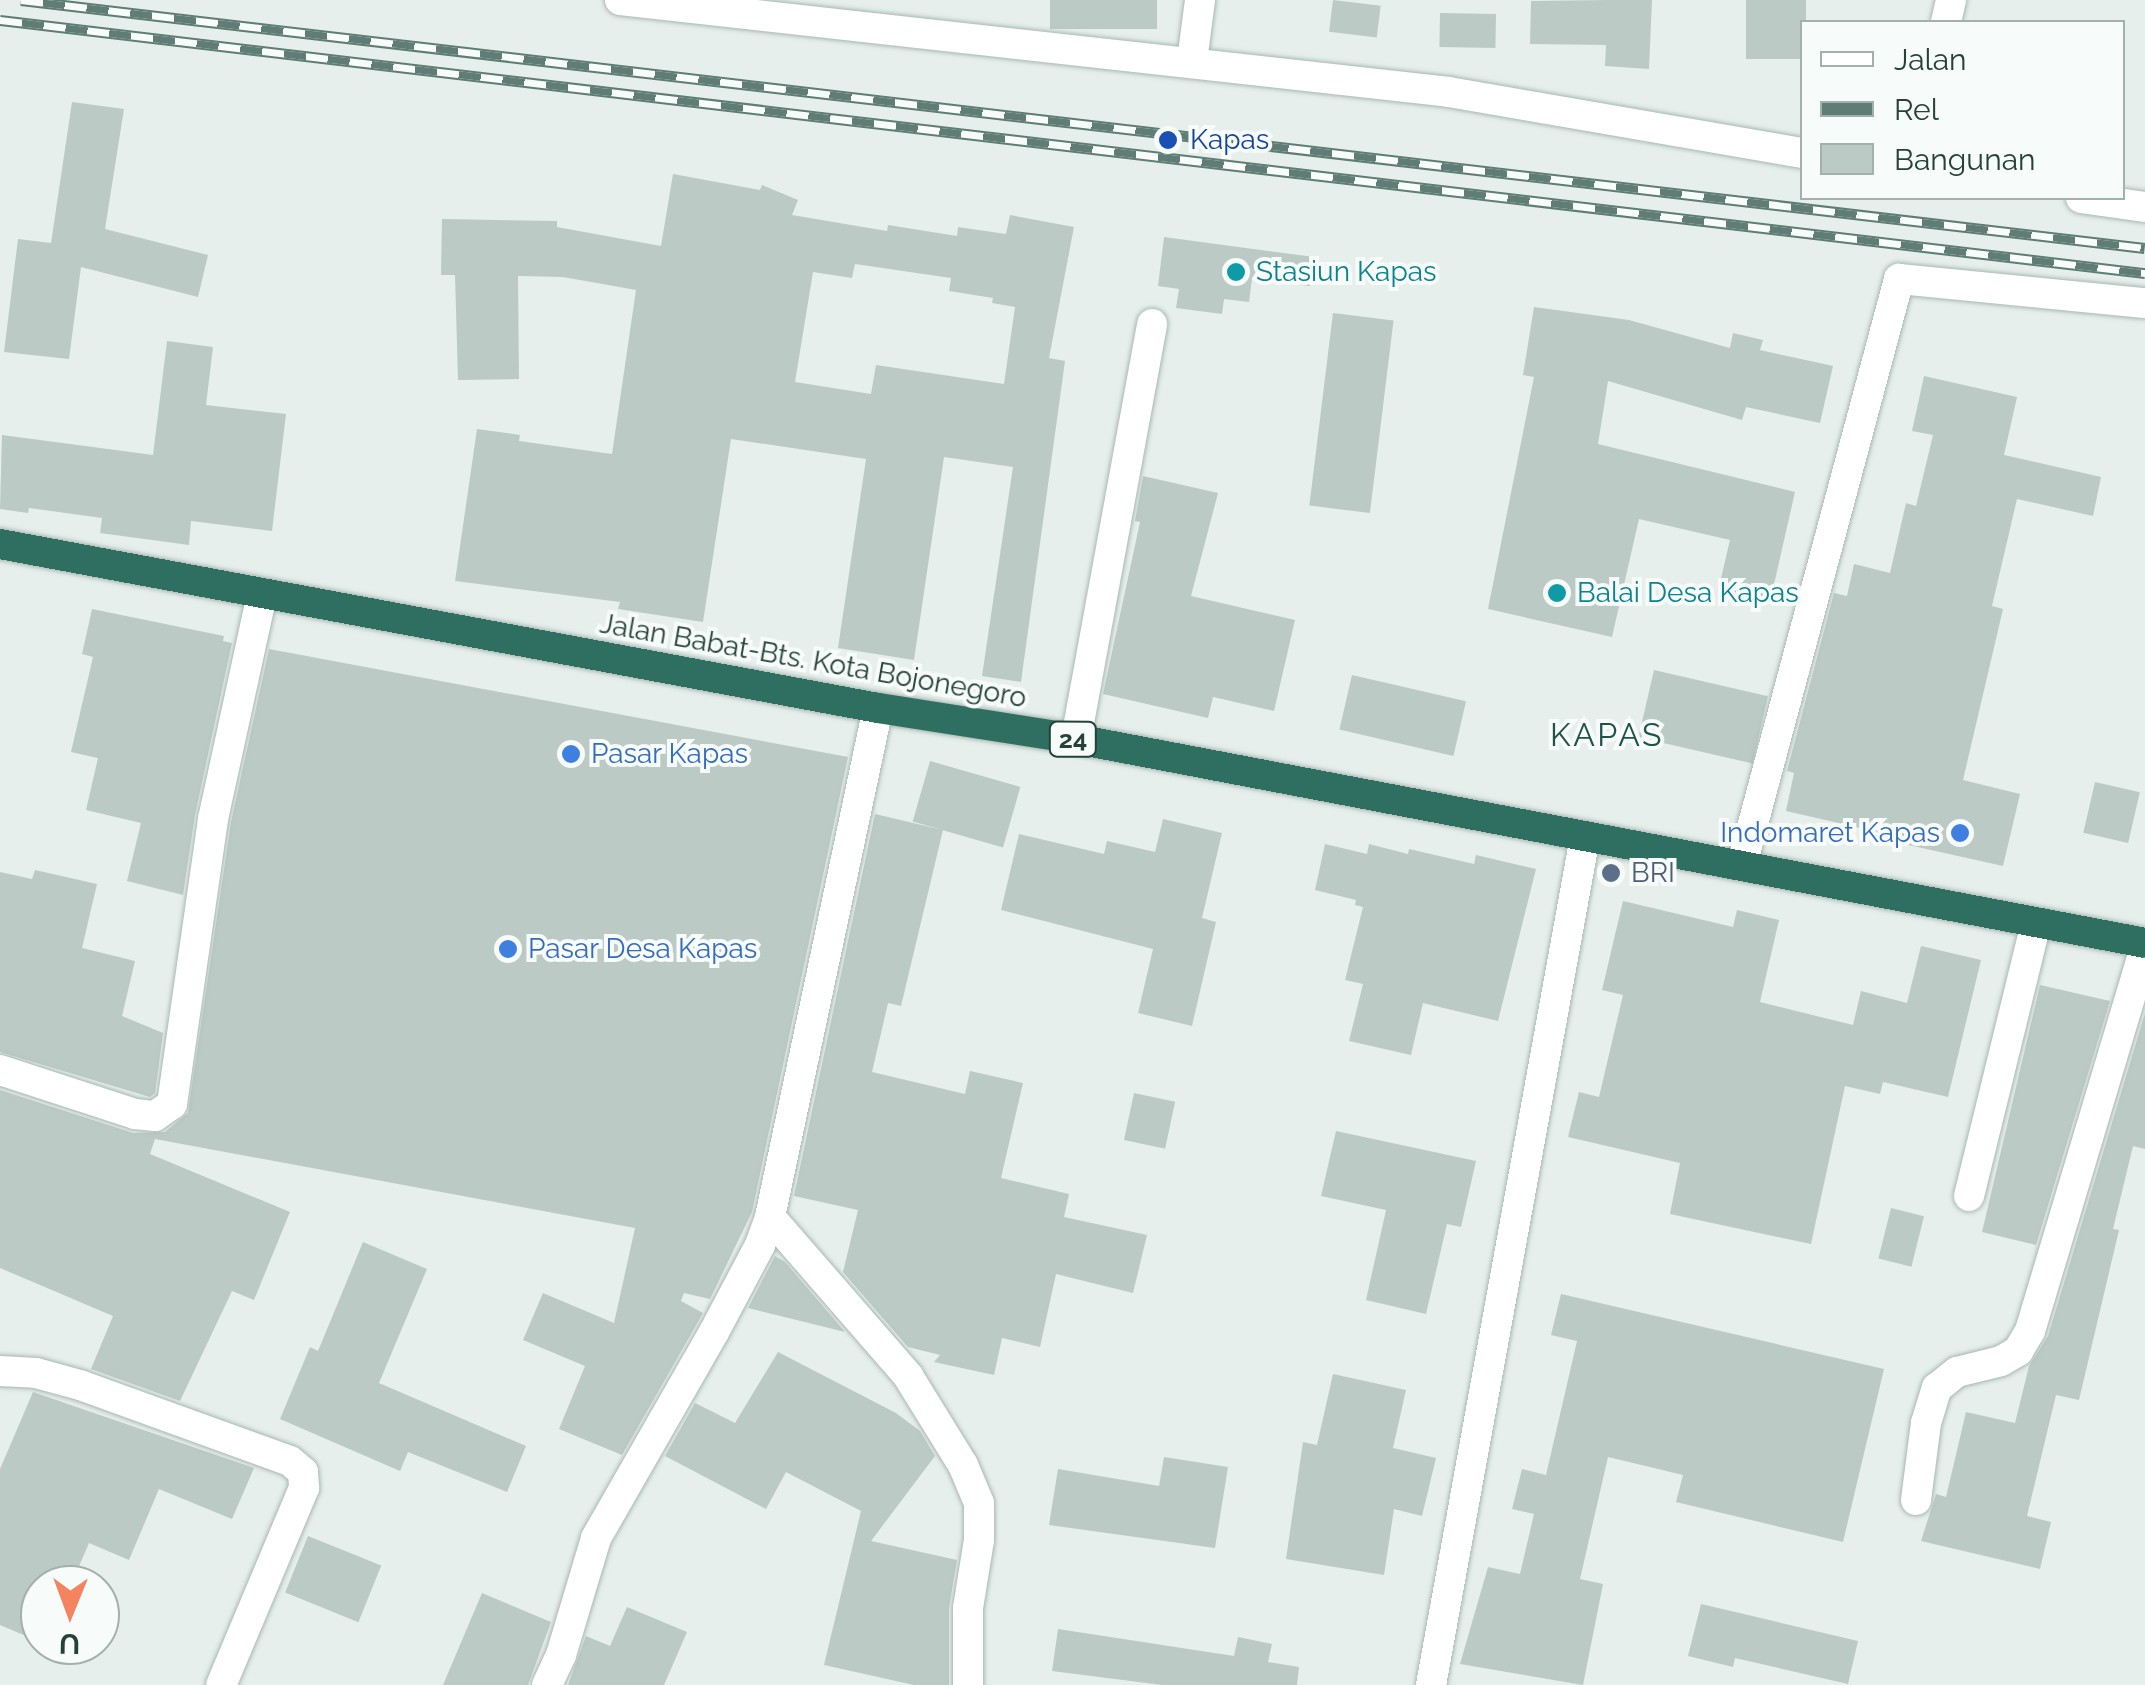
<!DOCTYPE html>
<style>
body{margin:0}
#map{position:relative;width:2145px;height:1685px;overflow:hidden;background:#e6efeb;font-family:Raleway,sans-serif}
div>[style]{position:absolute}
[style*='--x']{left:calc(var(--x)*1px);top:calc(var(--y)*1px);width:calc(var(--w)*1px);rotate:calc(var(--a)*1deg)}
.building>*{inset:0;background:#bbcac4;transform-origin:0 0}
.roads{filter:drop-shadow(0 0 2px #a8b8b2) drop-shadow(0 0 2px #a8b8b2)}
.minor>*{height:30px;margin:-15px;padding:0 15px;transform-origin:15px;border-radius:15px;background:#fff}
.highway>*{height:30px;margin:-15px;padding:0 15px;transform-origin:15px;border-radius:15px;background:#2f6f62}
.rail>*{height:11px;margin-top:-5.5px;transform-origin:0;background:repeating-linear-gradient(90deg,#f7fbf9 0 22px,#5f7d75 0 44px);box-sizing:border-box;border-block:2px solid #5f7d75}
.dots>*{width:28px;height:28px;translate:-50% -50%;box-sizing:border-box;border:5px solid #f7fbf9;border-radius:50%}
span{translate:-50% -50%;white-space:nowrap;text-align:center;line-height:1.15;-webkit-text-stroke:8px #f7fbf9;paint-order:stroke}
.shield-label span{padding:2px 8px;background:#f7fbf9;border:2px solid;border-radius:8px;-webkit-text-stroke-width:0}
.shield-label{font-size:25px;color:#24423a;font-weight:700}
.transit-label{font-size:28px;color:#164399}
.left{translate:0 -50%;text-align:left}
.culture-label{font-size:28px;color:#0d838f}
.street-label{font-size:28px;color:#24423a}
.shop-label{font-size:28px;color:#366cbe}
.right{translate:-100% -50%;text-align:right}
.service-label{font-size:28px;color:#4e5e75}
.quarter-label{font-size:32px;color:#1f5548;letter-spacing:2.5px}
.legend{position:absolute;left:1800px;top:20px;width:325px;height:180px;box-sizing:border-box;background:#f7fbf9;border:2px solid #a3b1ad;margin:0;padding:12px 18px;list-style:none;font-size:30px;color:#24423a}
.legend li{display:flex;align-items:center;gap:20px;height:50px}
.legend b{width:50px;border:2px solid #a3b1ad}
.north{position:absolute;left:20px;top:1565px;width:100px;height:100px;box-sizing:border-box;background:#f7fbf9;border:2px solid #a3b1ad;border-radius:50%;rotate:181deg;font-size:28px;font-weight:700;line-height:40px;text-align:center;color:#24423a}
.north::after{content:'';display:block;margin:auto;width:35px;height:45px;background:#f4845f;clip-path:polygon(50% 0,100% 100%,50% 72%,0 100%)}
</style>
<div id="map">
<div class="building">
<i style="left:1050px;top:0;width:107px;height:29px"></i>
<i style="left:1333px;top:0;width:48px;height:32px;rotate:7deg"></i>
<i style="clip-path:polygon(1608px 0,1652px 0,1649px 69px,1605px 66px,1606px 45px,1530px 44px,1531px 1px)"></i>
<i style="left:1746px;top:0;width:60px;height:59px"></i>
<i style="left:1440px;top:13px;width:56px;height:34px;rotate:1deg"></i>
<i style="clip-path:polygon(72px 102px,124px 109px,105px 229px,208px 255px,198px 297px,81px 267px,69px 359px,4px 352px,18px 239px,51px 243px)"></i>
<i style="clip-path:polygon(evenodd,673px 174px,760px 190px,762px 185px,798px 200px,792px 215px,887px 231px,888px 225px,957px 236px,958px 227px,1006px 234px,1010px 215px,1074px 227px,1049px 358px,1065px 361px,1021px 682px,982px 676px,1013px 467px,944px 457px,914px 660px,838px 648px,866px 459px,731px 439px,703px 622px,618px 609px,620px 602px,455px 581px,477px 429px,520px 435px,519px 441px,612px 454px,636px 290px,563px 277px,518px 276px,519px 379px,458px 380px,455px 275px,441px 275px,442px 219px,557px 221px,557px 227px,661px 246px,673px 174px,855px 264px,951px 278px,949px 291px,993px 298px,992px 303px,1015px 307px,1004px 384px,876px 365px,871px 394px,795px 382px,813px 272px,852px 278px,855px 264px)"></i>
<i style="clip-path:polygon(1164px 237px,1314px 257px,1310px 286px,1252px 279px,1249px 302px,1224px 299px,1222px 314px,1176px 308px,1179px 289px,1158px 286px)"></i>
<i style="clip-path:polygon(1534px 307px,1629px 320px,1730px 348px,1733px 333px,1763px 340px,1760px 350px,1833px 366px,1820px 423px,1746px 407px,1742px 420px,1608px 381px,1598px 444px,1795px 492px,1770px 602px,1718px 591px,1730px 540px,1639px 519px,1612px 637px,1488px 609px,1534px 377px,1523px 375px)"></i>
<i style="left:1333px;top:313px;width:61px;height:194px;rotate:7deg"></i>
<i style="clip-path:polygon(167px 341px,213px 347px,206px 405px,286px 414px,272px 531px,191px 521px,189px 545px,100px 533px,102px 518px,29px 508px,28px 513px,0 509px,2px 435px,153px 455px)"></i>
<i style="clip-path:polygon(1924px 376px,2017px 397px,2004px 455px,2101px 477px,2093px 516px,2017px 499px,1992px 606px,2003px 609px,1963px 780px,2020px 794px,2003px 866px,1868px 836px,1869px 830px,1786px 811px,1794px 773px,1787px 771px,1834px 593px,1847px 596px,1854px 564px,1890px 573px,1906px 503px,1916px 506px,1933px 435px,1912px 431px)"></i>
<i style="clip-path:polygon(1143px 476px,1218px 493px,1191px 596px,1295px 620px,1274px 711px,1213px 697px,1208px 718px,1103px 694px,1140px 522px,1135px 521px)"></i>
<i style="clip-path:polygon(92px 609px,224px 636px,223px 641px,232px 643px,195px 815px,183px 895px,127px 881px,141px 823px,86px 810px,98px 758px,71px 752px,93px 657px,82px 654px)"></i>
<i style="clip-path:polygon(269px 649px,848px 757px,752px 1212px,710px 1299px,684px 1293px,681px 1301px,703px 1313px,622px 1455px,559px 1429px,585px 1366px,523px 1340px,543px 1293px,614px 1323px,635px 1228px,155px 1139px,150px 1154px,290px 1212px,254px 1300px,232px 1291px,180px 1401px,91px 1369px,113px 1316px,0 1268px,0 1090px,133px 1133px,165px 1132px,188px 1113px,231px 822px)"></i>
<i style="left:1654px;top:670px;width:117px;height:69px;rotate:13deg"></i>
<i style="left:1352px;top:675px;width:117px;height:56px;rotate:13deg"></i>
<i style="left:930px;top:761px;width:94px;height:63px;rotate:16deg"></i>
<i style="left:2095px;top:782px;width:46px;height:52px;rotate:13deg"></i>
<i style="clip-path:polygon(875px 814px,943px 830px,901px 1006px,888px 1003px,872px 1072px,965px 1094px,970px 1071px,1023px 1083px,1001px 1178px,1069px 1194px,1064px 1217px,1147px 1235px,1133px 1293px,1056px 1274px,1040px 1347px,1002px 1338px,994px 1375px,934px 1362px,940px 1355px,908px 1347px,843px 1272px,858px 1210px,794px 1196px)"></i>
<i style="clip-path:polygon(1163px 819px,1222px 833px,1202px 918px,1216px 922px,1192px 1026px,1138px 1013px,1153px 949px,1001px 910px,1019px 834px,1104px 854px,1107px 841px,1155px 852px)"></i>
<i style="clip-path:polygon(1325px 844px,1367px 854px,1369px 844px,1408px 854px,1409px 849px,1474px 864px,1476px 855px,1536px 869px,1498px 1021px,1423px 1003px,1411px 1055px,1349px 1041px,1363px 984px,1345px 980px,1363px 907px,1355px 905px,1356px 900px,1315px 890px)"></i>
<i style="clip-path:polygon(35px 870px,97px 884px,82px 948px,135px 961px,122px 1016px,163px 1033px,155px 1093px,150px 1097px,0 1052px,0 872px,32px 879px)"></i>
<i style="clip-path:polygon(1623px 901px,1733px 927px,1737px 910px,1779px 920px,1760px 1002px,1853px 1025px,1861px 991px,1907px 1003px,1921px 946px,1981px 960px,1948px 1097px,1883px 1082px,1880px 1094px,1845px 1086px,1811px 1244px,1670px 1214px,1680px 1163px,1568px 1137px,1579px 1092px,1599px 1097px,1623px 995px,1602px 990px)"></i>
<i style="clip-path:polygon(2040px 985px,2110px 1001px,2036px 1245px,1982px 1232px)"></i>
<i style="clip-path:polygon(2145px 1013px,2145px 1149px,2133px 1146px,2113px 1229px,2119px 1230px,2079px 1400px,2056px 1395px,2027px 1516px,2051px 1522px,2040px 1569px,1921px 1541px,1936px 1494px,1946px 1497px,1966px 1412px,2015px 1423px,2029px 1366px,2048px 1336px)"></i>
<i style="left:1134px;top:1093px;width:42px;height:48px;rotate:12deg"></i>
<i style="clip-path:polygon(1336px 1131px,1476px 1161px,1461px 1227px,1447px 1224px,1426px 1314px,1366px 1300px,1386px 1210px,1321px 1196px)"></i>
<i style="left:1891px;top:1208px;width:34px;height:52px;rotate:14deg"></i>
<i style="clip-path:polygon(363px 1242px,427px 1269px,379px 1383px,526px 1446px,507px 1492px,408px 1452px,400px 1471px,280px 1419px,310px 1347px,318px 1351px)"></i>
<i style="clip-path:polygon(775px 1256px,785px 1262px,845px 1332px,748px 1308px)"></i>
<i style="clip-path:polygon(1561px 1294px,1884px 1369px,1843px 1542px,1676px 1502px,1683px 1475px,1608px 1457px,1580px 1579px,1603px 1584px,1583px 1685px,1460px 1664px,1488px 1567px,1520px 1574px,1534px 1514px,1512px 1509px,1522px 1469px,1546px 1475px,1577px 1341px,1551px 1335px)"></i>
<i style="clip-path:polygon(778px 1352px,896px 1413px,920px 1431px,935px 1456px,871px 1541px,957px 1560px,949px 1608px,949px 1685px,914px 1685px,824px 1665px,861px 1511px,786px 1472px,766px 1509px,665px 1456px,695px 1403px,735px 1423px)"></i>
<i style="clip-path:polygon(1333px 1374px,1406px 1390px,1393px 1448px,1436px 1458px,1422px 1516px,1394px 1509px,1384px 1575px,1286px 1559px,1303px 1442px,1317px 1445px)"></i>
<i style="clip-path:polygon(33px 1392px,254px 1468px,232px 1519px,159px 1489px,129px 1560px,89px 1543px,71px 1585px,40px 1585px,40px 1642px,0 1625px,0 1469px)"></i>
<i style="clip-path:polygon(1164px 1457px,1228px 1467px,1215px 1548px,1049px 1525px,1058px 1469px,1159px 1486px)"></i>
<i style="left:308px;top:1536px;width:79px;height:61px;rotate:22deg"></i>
<i style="clip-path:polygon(482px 1593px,551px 1622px,528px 1685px,443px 1685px)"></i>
<i style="clip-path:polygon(1701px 1604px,1858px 1641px,1848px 1684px,1735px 1658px,1733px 1667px,1688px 1656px)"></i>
<i style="clip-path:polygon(627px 1607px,687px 1632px,664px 1685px,568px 1685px,586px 1636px,610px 1646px)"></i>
<i style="clip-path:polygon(1058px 1629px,1234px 1656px,1238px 1637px,1272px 1644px,1268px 1662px,1299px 1667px,1297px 1685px,1162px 1685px,1052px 1671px)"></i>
</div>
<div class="roads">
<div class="minor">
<i style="--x:620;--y:0;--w:834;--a:6.33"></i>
<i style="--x:1449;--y:92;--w:358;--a:9.8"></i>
<i style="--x:1946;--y:22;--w:23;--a:-77"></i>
<i style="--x:1192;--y:61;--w:62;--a:-82.5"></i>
<i style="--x:2081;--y:198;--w:65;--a:8"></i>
<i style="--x:878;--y:708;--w:520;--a:101.98"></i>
<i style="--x:770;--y:1217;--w:211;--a:49"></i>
<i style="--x:908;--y:1376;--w:105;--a:58.3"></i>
<i style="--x:963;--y:1465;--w:41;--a:67.2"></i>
<i style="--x:979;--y:1503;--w:37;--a:90"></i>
<i style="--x:979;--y:1540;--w:69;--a:99.2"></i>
<i style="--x:968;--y:1608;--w:77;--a:90"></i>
<i style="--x:1076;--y:739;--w:422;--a:-79.6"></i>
<i style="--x:1742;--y:865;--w:607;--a:-75"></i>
<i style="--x:1899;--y:279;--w:247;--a:5.6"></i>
<i style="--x:0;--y:1070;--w:142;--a:18.1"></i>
<i style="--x:135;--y:1114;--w:20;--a:6"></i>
<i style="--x:155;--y:1116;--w:21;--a:-35"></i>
<i style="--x:172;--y:1104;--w:288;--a:-81.8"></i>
<i style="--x:213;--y:819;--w:229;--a:-77.7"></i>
<i style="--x:1969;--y:1196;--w:281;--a:-76.2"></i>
<i style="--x:0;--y:1371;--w:36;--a:3"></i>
<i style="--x:36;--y:1373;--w:46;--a:15.3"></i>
<i style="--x:80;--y:1385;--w:223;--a:19.9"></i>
<i style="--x:290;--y:1461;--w:17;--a:40"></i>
<i style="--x:303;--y:1472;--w:16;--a:86"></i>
<i style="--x:304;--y:1488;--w:214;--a:112.8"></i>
<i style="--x:1916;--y:1500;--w:78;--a:-82.6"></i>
<i style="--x:1926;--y:1423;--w:37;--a:-73"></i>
<i style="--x:1937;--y:1388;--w:26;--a:-39"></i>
<i style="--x:1957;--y:1372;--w:45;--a:-14"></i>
<i style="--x:2001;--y:1361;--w:20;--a:-30"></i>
<i style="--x:2018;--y:1351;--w:23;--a:-59"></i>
<i style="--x:2030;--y:1331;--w:400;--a:-73.3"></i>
<i style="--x:547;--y:1685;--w:33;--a:-65"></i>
<i style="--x:561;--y:1655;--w:122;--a:-73.3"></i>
<i style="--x:596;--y:1538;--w:237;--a:-60.2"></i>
<i style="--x:714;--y:1332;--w:98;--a:-62.1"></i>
<i style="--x:760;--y:1245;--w:30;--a:-70"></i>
<i style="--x:1431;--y:1685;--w:862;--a:-79.71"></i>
</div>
<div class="highway">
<i style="--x:0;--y:544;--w:893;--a:10.58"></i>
<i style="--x:878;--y:708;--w:200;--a:8.9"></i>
<i style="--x:1076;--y:739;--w:1088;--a:10.8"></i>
</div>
</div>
<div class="rail">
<i style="--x:21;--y:0;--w:2138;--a:6.66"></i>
<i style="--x:0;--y:20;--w:2160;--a:6.73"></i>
</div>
<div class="dots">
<i style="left:1168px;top:140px;background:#1a4fb4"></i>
<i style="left:1236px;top:272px;background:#0f9aa8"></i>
<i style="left:1557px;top:593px;background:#0f9aa8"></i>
<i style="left:571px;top:754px;background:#3f7fe0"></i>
<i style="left:1960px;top:833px;background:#3f7fe0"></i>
<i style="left:1611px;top:873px;background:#5c6f8a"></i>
<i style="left:508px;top:949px;background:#3f7fe0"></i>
</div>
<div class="shield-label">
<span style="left:1073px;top:739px">24</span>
</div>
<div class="transit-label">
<span class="left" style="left:1190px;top:140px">Kapas</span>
</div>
<div class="culture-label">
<span class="left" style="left:1256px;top:272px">Stasiun Kapas</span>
<span class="left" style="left:1577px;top:593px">Balai Desa Kapas</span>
</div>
<div class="street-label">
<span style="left:813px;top:661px;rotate:10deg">Jalan Babat-Bts. Kota Bojonegoro</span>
</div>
<div class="shop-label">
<span class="left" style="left:591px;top:754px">Pasar Kapas</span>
<span class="right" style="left:1940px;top:833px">Indomaret Kapas</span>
<span class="left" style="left:528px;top:949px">Pasar Desa Kapas</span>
</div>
<div class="service-label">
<span class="left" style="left:1631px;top:873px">BRI</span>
</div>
<div class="quarter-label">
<span style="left:1607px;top:735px">KAPAS</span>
</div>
<ul class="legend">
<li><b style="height:12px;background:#fff"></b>Jalan</li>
<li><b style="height:12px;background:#5f7d75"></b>Rel</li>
<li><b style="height:28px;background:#bbcac4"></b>Bangunan</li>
</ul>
<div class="north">U</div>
</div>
